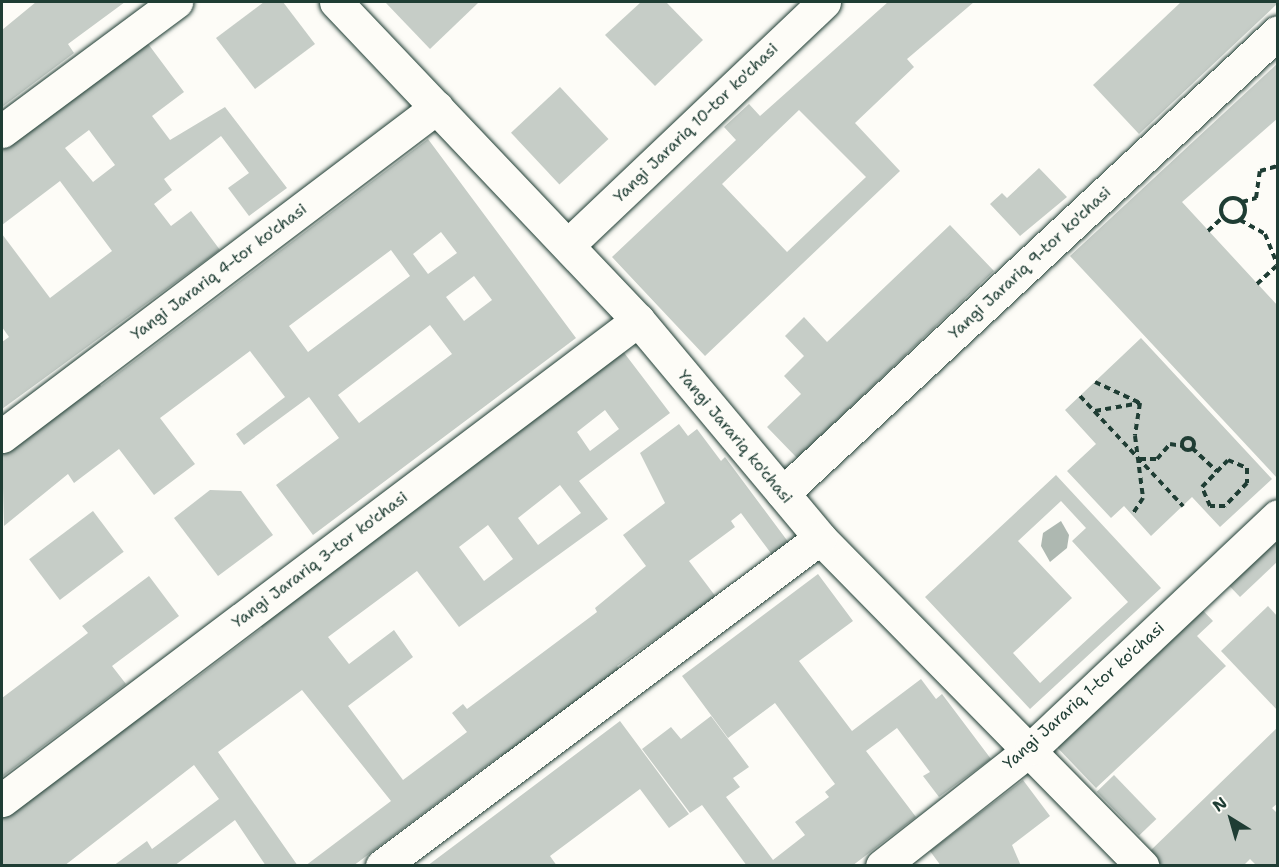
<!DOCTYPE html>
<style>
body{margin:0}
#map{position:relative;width:1279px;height:867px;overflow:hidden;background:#fdfcf7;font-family:"Shantell Sans",sans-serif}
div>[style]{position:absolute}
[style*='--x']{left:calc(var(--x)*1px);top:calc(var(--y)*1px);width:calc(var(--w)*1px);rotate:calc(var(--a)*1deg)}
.water>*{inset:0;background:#aeb8b1}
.building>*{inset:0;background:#c6cdc7;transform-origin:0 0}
.path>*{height:4px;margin-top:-2px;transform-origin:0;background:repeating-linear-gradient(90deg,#1f3d34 0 6px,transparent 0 10.5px)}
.path>.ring{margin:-2px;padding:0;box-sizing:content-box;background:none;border:4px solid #1f3d34;border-radius:50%}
.roads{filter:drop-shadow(0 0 2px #1f3d34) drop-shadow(0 0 2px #1f3d34)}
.minor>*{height:33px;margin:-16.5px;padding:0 16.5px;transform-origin:16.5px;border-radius:16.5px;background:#fdfcf7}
span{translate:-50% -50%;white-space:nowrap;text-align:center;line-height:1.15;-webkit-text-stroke:4.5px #fdfcf7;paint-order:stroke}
.street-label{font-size:16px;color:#1f3d34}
.frame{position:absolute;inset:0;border:3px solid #1f3d34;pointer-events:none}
.north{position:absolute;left:1201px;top:789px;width:60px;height:60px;-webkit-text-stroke:4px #fdfcf7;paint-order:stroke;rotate:323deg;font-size:16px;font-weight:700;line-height:24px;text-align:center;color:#1f3d34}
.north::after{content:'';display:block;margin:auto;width:21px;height:27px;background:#1f3d34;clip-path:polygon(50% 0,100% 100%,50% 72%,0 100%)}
</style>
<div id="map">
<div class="water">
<i style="clip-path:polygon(1061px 521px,1069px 535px,1067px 548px,1050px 562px,1041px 546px,1043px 533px)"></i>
</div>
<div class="building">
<i style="clip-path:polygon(36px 2px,125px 2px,68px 44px,74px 53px,2px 107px,2px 30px)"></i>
<i style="clip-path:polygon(264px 2px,283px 2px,315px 44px,255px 89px,216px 38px)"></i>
<i style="clip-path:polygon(385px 2px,477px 2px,478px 3px,430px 49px)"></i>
<i style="clip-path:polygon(641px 2px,666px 2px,703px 40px,655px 86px,605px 35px)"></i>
<i style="clip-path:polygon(evenodd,888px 2px,974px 2px,907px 59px,914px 67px,855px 123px,900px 171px,705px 356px,612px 257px,736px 140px,724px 127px,749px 104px,760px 116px,888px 2px,799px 110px,866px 177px,787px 252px,722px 184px,799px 110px)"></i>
<i style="clip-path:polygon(1181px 2px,1278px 3px,1139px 134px,1093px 85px)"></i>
<i style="clip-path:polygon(evenodd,146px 41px,184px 92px,152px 116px,170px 140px,225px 107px,287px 188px,249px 216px,228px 188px,249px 173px,221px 136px,164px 179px,172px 190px,154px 204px,171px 226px,191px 211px,220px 250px,2px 409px,2px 342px,9px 337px,2px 327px,2px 234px,50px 298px,112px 251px,60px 181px,2px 225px,2px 150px,146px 41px,89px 130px,115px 165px,93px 182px,65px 148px,89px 130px)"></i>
<i style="clip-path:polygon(1278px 63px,1278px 118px,1182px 202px,1278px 306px,1278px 479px,1070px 256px)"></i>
<i style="left:560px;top:87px;width:71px;height:67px;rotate:47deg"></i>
<i style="clip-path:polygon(evenodd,428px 139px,576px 338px,313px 535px,276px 485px,339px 438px,309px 397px,244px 445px,236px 434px,285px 397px,250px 351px,160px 418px,195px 464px,154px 495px,119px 449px,74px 483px,68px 474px,4px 526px,2px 449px,96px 379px,101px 386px,428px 139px,441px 232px,457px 253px,428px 274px,413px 254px,441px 232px,428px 139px,391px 250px,410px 276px,308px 352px,289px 326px,391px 250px,428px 139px,474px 276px,492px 300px,464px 321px,446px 297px,474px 276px,428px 139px,430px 325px,452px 354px,359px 423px,338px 395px,430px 325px)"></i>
<i style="clip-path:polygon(1039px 168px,1067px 197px,1020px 236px,990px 204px,1002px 193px,1007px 198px)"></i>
<i style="clip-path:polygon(950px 225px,994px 271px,797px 458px,767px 427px,801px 394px,784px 376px,804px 356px,785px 336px,804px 317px,827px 342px)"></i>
<i style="clip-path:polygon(1141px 338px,1272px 479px,1220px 527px,1192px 497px,1151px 536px,1124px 506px,1111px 518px,1067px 471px,1096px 444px,1065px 410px)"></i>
<i style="clip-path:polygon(evenodd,622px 350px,670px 413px,579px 481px,608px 519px,459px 627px,417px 571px,328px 637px,349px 664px,394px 630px,413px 657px,348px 706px,403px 780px,467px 732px,452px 713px,463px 704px,467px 709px,597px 612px,595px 608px,646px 566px,623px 535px,665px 503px,640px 453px,679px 424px,688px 436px,697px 429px,721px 461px,725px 457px,789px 543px,773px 556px,741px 513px,731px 521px,735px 527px,689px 561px,716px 597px,617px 666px,623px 673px,506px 761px,501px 755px,353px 866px,305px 866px,391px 801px,302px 690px,218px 752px,298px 866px,266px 866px,235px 820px,174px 866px,113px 866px,147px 841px,152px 849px,219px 799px,194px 765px,64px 866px,2px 866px,2px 819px,162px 694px,167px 700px,262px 628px,258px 622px,622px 350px,605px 410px,619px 429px,590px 451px,577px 432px,605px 410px,622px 350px,560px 485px,581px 513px,538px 545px,518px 518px,560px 485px,622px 350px,488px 525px,513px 559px,484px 581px,459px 547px,488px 525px)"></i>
<i style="clip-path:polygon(evenodd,1056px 475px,1161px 588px,1030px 709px,925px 597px,1056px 475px,1061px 501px,1086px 528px,1072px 541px,1128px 602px,1040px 683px,1013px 653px,1072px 598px,1018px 541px,1061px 501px)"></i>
<i style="clip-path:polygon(210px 490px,241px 491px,273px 535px,218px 576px,174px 518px)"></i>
<i style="left:93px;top:511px;width:51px;height:80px;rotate:53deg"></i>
<i style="clip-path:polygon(1278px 522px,1278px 561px,1240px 597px,1220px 576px)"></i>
<i style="clip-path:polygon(818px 574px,853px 621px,799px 661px,852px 731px,921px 679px,936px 699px,942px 694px,991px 759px,939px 797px,923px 776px,930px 772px,897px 728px,866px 751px,916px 817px,852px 866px,747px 866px,702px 805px,690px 813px,642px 749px,671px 727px,681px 739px,711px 716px,749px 767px,733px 778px,740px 787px,726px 797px,773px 860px,805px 835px,795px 822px,829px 797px,825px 792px,835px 784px,775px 703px,728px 738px,682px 676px)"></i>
<i style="clip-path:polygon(149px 576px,179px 616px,112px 666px,126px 684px,2px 777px,2px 698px,88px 633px,82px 626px)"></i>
<i style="clip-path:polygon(1193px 600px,1213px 621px,1197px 636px,1226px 666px,1096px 788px,1053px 743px,1065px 731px,1070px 735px,1186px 626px,1177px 616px)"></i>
<i style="clip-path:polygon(1268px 606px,1278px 617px,1278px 711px,1221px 651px)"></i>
<i style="clip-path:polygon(620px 721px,689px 814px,669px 828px,640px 789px,550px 856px,557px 866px,427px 866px)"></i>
<i style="clip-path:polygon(1278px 727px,1278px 803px,1272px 808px,1278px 814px,1278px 864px,1257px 866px,1250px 859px,1243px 866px,1162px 866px,1149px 852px)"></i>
<i style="left:1114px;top:775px;width:61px;height:24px;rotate:46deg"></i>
<i style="clip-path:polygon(1023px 780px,1050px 816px,1012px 845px,1021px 866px,941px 866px,930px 851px)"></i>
</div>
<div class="path">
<i class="ring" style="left:1221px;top:198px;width:20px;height:20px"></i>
<i style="--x:1242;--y:202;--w:15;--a:-16"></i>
<i style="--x:1256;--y:198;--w:27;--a:-82"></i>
<i style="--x:1260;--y:171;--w:19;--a:-16"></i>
<i style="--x:1240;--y:220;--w:29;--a:29"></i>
<i style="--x:1265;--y:234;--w:35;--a:68"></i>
<i style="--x:1208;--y:231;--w:19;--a:-43"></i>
<i style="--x:1257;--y:284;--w:26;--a:-43"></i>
<i style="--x:1095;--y:382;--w:50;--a:25"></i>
<i style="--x:1080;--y:396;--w:151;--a:46.9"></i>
<i style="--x:1095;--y:411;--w:46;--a:-10.1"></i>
<i style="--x:1140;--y:403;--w:33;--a:99"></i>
<i style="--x:1135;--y:436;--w:63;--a:82.6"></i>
<i style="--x:1143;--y:498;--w:20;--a:123"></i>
<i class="ring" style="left:1182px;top:438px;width:8px;height:8px"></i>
<i style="--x:1192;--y:448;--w:34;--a:43"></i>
<i style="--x:1140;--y:459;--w:17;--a:0"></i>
<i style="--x:1157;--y:459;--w:20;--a:-49"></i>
<i style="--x:1170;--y:444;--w:12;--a:9"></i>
<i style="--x:1228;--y:460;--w:21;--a:23"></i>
<i style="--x:1247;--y:468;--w:15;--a:90"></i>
<i style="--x:1247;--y:483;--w:32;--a:134"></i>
<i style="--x:1225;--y:506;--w:15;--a:180"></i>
<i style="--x:1210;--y:506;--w:21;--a:-113"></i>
<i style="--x:1202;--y:487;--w:37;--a:-46"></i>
</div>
<div class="roads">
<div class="minor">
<i style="--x:336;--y:2;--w:439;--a:46.5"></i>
<i style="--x:638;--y:320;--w:284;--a:50.1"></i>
<i style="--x:820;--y:538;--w:460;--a:45.5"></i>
<i style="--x:2;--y:131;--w:217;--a:-36.6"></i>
<i style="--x:568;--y:245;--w:353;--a:-43.5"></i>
<i style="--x:2;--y:436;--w:545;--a:-37.1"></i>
<i style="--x:783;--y:493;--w:676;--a:-42.96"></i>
<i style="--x:2;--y:800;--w:797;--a:-37.04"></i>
<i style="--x:382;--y:866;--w:547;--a:-36.83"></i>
<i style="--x:882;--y:866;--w:191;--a:-38.2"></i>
<i style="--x:1032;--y:748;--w:338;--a:-43.3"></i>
</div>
</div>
<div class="street-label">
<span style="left:696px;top:123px;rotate:-44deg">Yangi Jarariq 10-tor ko'chasi</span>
<span style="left:1030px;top:263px;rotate:-43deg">Yangi Jarariq 9-tor ko'chasi</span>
<span style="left:219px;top:272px;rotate:-37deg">Yangi Jarariq 4-tor ko'chasi</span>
<span style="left:735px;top:437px;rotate:50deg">Yangi Jarariq ko'chasi</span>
<span style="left:320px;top:560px;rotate:-37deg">Yangi Jarariq 3-tor ko'chasi</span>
<span style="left:1084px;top:696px;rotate:-42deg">Yangi Jarariq 1-tor ko'chasi</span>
</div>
<div class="frame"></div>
<div class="north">N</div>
</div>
